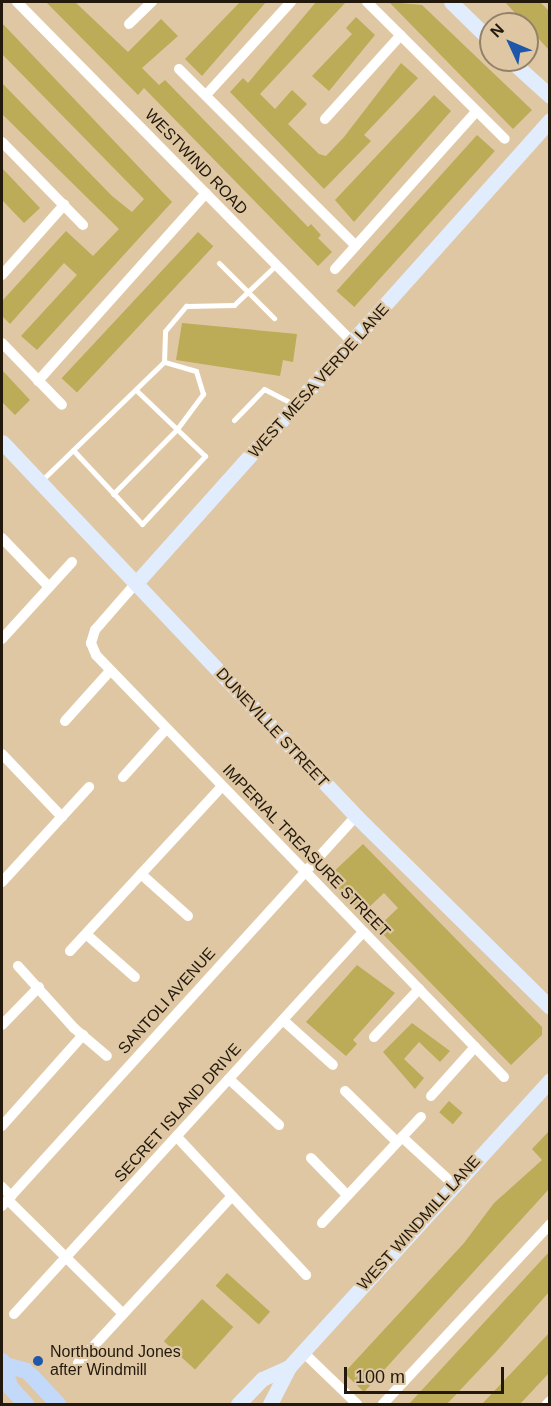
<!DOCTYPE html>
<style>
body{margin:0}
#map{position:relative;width:551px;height:1406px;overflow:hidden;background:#dfc7a4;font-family:Helvetica,sans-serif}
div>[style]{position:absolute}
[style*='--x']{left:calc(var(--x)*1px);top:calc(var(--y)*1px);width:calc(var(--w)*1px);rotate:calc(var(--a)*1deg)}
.building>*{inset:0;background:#bcab57;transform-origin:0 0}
.lane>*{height:5px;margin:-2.5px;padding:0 2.5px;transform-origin:2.5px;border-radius:2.5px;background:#fff}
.street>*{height:10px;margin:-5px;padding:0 5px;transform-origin:5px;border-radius:5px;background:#fff}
.secondary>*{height:15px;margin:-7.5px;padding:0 7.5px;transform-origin:7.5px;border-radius:7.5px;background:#e1ecfc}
.primary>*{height:16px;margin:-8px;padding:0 8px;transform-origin:8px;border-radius:8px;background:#c3d9f9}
.dots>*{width:16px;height:16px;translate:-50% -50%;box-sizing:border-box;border:3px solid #dfc7a4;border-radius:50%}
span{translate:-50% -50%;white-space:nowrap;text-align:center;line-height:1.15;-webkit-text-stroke:4.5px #dfc7a4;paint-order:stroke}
.street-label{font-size:16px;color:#22190c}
.poi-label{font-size:16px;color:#22190c}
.left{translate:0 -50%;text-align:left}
.frame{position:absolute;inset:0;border:3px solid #22190c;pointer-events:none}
.north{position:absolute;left:479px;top:12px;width:60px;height:60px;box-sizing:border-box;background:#dfc7a4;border:2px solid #938167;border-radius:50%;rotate:314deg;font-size:16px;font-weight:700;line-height:24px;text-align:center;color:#22190c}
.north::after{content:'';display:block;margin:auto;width:21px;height:27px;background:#1f58aa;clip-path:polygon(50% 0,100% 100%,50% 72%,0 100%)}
.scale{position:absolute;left:344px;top:1367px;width:160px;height:27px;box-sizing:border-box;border:3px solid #22190c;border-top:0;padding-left:8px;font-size:18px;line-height:21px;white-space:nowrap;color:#22190c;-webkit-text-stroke:4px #dfc7a4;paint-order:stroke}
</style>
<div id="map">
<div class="building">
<i style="clip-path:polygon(46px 2px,75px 2px,128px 52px,161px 19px,178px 36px,142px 68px,159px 85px,165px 80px,308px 227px,311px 224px,321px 235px,318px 238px,332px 252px,318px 266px,144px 88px,138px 95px)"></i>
<i style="clip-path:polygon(240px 2px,266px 2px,202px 76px,185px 59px)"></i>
<i style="clip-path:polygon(316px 2px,346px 2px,260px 94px,275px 109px,292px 90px,307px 104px,288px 124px,319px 154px,326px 156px,344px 137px,401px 63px,418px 78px,364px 135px,371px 141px,324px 189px,230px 92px,243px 78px,248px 83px)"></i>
<i style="clip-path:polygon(389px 2px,422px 5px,532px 110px,513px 129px)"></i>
<i style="clip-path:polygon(505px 2px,540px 2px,549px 11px,549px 50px)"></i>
<i style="clip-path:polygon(356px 17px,375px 35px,329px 91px,312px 76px,352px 34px,346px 28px)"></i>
<i style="clip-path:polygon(2px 23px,172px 202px,37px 350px,21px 336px,77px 275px,64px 263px,10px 324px,2px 316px,2px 301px,66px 231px,93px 256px,119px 229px,2px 114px,2px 83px,112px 196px,132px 212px,144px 199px,2px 54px)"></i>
<i style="clip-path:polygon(434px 95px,451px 111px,354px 222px,335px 200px)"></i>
<i style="left:477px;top:135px;width:24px;height:210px;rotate:42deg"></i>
<i style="clip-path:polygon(2px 168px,40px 208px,24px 223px,2px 200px)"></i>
<i style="left:198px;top:232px;width:21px;height:200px;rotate:43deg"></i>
<i style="clip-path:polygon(182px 323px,297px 334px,293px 362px,283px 360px,280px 376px,176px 360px)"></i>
<i style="clip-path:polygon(2px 370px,30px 400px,15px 415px,2px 402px)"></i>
<i style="clip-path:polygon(363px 844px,542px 1027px,542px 1035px,511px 1065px,377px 928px,398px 908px,384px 893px,362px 914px,328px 877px)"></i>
<i style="clip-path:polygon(357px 965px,395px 993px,353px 1040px,357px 1044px,346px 1056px,306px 1022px)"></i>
<i style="clip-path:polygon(412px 1023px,450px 1051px,440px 1062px,419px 1042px,404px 1059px,424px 1078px,415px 1089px,383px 1052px)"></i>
<i style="left:449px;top:1101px;width:18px;height:15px;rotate:41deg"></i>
<i style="clip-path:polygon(549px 1131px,549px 1189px,364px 1392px,344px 1373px,464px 1243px,494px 1203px,542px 1160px,532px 1149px)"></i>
<i style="clip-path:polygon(549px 1252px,549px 1292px,496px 1352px,447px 1404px,409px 1404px)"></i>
<i style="left:227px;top:1273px;width:58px;height:17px;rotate:42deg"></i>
<i style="left:202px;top:1299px;width:42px;height:57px;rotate:42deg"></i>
<i style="clip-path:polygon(549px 1333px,549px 1373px,520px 1404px,482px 1404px)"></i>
</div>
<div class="lane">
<i style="--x:219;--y:263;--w:78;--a:45"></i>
<i style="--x:234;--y:420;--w:43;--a:-45.9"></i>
<i style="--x:264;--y:389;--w:33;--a:27"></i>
<i style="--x:73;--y:450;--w:101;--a:47"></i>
<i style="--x:142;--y:524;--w:93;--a:-47.2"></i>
<i style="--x:205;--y:456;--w:94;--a:-136.3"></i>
<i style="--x:41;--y:481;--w:171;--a:-44.1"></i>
<i style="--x:164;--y:362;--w:31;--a:-88"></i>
<i style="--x:165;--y:331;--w:33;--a:-50"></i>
<i style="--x:186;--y:306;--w:48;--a:-1.2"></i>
<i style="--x:234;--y:305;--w:58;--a:-43.6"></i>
<i style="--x:113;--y:494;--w:91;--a:-45.4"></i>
<i style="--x:177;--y:429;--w:44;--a:-53.4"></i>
<i style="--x:203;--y:394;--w:24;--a:-107"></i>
<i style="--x:196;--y:371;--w:33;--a:-164"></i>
</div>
<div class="street">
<i style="--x:17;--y:2;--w:480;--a:45.4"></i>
<i style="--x:367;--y:2;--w:194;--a:44.8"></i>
<i style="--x:129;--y:24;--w:32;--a:-44"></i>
<i style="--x:179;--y:69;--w:250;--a:45"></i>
<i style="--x:206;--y:95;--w:126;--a:-47.6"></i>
<i style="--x:325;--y:119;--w:113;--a:-47.9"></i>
<i style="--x:2;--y:142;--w:116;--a:45.7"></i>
<i style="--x:335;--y:269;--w:212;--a:-48.1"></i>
<i style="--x:2;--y:275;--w:94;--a:-48.5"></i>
<i style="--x:2;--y:343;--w:86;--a:45.9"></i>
<i style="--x:38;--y:381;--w:252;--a:-48.2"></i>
<i style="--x:2;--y:538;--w:68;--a:46.2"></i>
<i style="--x:136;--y:583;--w:62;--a:131.1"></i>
<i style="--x:95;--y:630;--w:14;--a:107"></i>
<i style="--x:91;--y:643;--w:13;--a:67"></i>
<i style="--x:96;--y:655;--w:587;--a:45.97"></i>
<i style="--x:2;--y:639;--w:104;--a:-47.7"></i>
<i style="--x:65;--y:721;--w:67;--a:-48"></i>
<i style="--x:2;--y:754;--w:87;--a:46.4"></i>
<i style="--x:123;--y:777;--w:64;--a:-48.1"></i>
<i style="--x:141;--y:874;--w:63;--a:41.8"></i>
<i style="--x:2;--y:882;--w:129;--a:-47.5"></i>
<i style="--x:86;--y:934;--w:65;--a:41.3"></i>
<i style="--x:70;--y:951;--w:224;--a:-47.3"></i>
<i style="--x:18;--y:966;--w:84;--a:47.9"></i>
<i style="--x:74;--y:1028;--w:43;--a:40.3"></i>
<i style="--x:283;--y:1020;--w:67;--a:42"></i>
<i style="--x:2;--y:1025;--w:53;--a:-45.8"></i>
<i style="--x:374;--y:1037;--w:66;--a:-46.8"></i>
<i style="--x:229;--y:1079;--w:68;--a:42.6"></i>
<i style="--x:345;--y:1091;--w:73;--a:44.4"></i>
<i style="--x:431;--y:1096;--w:66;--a:-48.1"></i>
<i style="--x:2;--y:1126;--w:122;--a:-48.3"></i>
<i style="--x:177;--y:1137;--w:189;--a:46.9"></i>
<i style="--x:402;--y:1137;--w:69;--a:42.7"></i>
<i style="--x:311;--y:1158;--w:52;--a:45.8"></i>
<i style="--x:2;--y:1187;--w:13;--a:45"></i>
<i style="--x:8;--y:1200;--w:162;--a:44.7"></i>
<i style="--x:2;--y:1206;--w:527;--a:-47.77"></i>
<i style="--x:322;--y:1223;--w:145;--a:-47"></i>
<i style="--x:14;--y:1314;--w:517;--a:-47.58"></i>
<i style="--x:303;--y:1352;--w:75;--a:43.9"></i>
<i style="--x:78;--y:1363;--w:227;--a:-47.3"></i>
<i style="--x:383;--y:1404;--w:246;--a:-47.1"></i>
<i style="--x:547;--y:1404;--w:4;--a:-45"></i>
</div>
<div class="secondary">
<i style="--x:451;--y:2;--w:56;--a:44.3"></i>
<i style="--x:510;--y:60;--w:54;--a:42"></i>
<i style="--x:2;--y:442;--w:515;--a:46.57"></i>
<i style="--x:356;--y:816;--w:272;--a:44.6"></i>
<i style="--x:136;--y:583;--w:621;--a:-48.2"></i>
<i style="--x:238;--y:1404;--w:35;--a:-46"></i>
<i style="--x:262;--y:1379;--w:30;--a:-24"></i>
<i style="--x:289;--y:1367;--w:388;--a:-47.7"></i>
<i style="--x:270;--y:1404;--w:42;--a:-62.8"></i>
</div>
<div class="primary">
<i style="--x:2;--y:1361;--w:28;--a:72"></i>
<i style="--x:11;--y:1388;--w:22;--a:47"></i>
<i style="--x:5;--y:1365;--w:23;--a:15"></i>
<i style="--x:27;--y:1371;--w:45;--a:46.8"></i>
</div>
<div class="dots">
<i style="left:38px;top:1361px;background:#1f58aa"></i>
</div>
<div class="street-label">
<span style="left:196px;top:162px;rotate:46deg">WESTWIND ROAD</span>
<span style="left:319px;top:381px;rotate:-48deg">WEST MESA VERDE LANE</span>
<span style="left:272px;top:728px;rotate:47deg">DUNEVILLE STREET</span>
<span style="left:306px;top:851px;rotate:46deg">IMPERIAL TREASURE STREET</span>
<span style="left:167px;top:1001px;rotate:-48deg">SANTOLI AVENUE</span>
<span style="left:178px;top:1113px;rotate:-48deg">SECRET ISLAND DRIVE</span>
<span style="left:419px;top:1223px;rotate:-48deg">WEST WINDMILL LANE</span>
</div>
<div class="poi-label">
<span class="left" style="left:50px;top:1361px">Northbound Jones<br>after Windmill</span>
</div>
<div class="frame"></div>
<div class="north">N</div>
<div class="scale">100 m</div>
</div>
